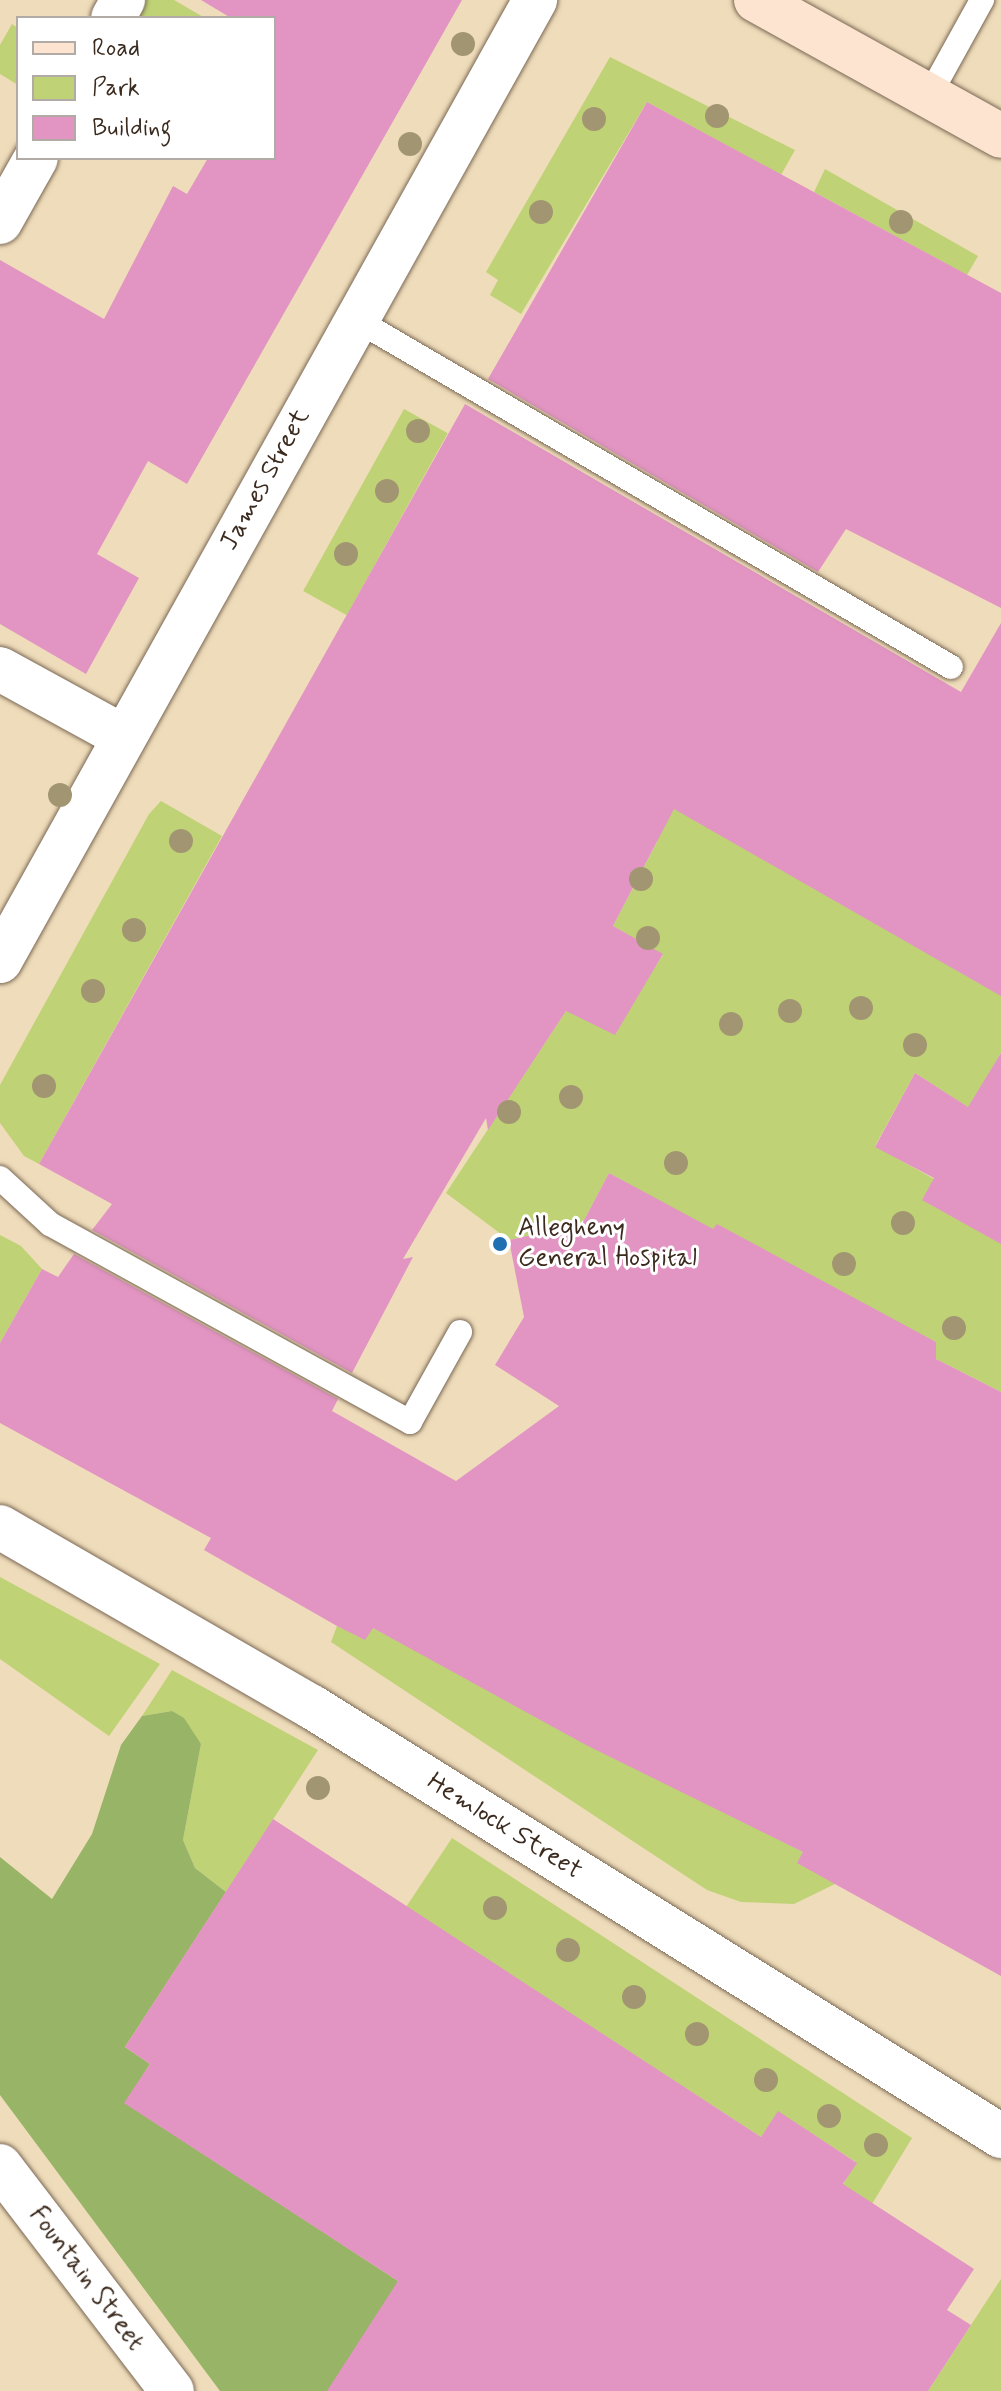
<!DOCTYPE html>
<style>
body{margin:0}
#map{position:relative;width:1001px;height:2391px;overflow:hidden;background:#efdcba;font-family:Mynerve,sans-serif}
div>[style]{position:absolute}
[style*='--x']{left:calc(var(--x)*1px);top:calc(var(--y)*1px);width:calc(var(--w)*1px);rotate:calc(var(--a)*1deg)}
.green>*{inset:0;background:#bfd276;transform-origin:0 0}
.forest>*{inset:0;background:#97b467}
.building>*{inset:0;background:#e295c2}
.roads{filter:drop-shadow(0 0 2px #7a6855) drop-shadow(0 0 2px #7a6855)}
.service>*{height:24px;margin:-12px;padding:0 12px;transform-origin:12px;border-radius:12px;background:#fff}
.minor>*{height:44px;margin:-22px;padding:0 22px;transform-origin:22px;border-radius:22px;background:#fff}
.secondary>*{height:44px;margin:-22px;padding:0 22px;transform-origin:22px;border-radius:22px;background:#fde4d1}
.trees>*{width:24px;height:24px;margin:-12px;border-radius:50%;background:#a29672}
.dots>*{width:22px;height:22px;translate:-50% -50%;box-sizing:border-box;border:4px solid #fff;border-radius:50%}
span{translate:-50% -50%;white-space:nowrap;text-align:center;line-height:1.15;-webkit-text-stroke:6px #fff;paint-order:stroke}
.street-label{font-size:26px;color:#3b2a1e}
.poi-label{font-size:26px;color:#3b2a1e}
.left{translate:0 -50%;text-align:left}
.legend{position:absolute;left:16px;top:16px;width:260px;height:144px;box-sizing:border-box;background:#fff;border:2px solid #b1aaa5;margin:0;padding:10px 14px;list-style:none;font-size:24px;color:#3b2a1e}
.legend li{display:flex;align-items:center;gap:16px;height:40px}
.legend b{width:40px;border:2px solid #b1aaa5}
</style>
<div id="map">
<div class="green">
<i style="clip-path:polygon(145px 0,174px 0,205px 18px,136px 18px)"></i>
<i style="clip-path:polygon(12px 24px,18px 28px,18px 85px,0 74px,0 45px)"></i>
<i style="clip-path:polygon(610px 57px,795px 150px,781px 175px,647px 102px,521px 314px,490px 295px,498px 280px,486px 272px)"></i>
<i style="clip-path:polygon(825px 169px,978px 256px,967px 275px,814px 192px)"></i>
<i style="left:404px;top:409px;width:50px;height:208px;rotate:29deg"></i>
<i style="clip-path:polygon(750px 674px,1001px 996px,1001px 1053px,969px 1108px,915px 1073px,875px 1146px,934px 1179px,1001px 1244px,1001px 1392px,936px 1359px,936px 1342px,712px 1231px,609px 1173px,582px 1224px,509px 1240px,446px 1193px,566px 1011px,639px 991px,663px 955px,613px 926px,657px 842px,646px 833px)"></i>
<i style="clip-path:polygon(161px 801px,222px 836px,39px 1164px,24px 1156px,0 1123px,0 1085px,149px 814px)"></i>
<i style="clip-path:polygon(0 1235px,21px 1246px,42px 1269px,0 1343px)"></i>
<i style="clip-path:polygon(0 1577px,160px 1664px,109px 1736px,0 1659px)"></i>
<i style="clip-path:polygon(337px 1626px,373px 1628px,803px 1852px,835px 1884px,794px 1904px,741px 1902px,707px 1890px,331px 1642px)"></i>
<i style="clip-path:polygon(172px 1670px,318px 1750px,226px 1892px,195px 1868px,183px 1840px,201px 1744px,172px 1711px,142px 1716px)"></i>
<i style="clip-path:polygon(452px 1838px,912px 2138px,872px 2204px,843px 2185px,856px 2162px,786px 2117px,761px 2137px,406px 1907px)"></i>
<i style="clip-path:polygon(1001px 2279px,1001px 2391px,928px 2391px,971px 2325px)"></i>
</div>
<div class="forest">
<i style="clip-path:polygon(172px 1711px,184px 1718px,201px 1744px,183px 1840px,195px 1868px,226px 1892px,125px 2047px,150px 2064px,125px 2103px,398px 2281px,354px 2391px,220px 2391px,0 2095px,0 1857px,52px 1899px,92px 1834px,121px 1745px,142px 1716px)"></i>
</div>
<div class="building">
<i style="clip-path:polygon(201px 0,462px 0,187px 484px,148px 461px,97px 554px,139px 578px,86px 674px,0 624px,0 260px,104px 319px,173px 186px,187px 194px,208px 158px,274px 158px,274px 18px,231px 18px)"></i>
<i style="clip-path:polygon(647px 102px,1001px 293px,1001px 608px,846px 529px,818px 572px,488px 379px)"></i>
<i style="clip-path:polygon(465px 404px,961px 692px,1001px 623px,1001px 996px,674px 809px,613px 926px,663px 954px,615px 1035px,566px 1011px,488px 1130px,486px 1118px,403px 1259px,413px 1257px,352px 1373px,92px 1230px,112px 1204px,39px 1164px)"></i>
<i style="clip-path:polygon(1001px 1053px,1001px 1244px,922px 1200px,934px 1178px,875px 1147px,915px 1073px,968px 1107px)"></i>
<i style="clip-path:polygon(609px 1173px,713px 1229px,717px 1224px,936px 1342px,936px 1359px,1001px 1392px,1001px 1976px,797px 1863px,803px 1852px,586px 1745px,373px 1628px,365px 1640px,337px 1626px,204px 1550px,211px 1538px,0 1423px,0 1343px,42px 1269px,58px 1277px,74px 1254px,338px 1399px,332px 1411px,456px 1481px,559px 1406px,495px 1365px,524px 1317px,509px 1240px,582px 1224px)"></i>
<i style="clip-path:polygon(273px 1819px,761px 2137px,778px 2111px,857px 2163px,843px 2184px,974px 2269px,947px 2310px,971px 2325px,928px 2391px,327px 2391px,398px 2281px,124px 2103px,150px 2064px,125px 2047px)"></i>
</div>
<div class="roads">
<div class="service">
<i style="--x:929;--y:96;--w:110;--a:-61.1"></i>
<i style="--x:355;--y:319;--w:690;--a:30.28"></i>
<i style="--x:0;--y:1178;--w:68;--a:42.6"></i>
<i style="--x:50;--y:1224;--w:411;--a:28.8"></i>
<i style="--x:410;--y:1422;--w:103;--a:-60.9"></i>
</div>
<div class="minor">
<i style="--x:113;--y:18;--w:21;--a:-61"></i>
<i style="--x:0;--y:222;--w:73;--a:-60.6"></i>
<i style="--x:0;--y:669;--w:141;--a:28.7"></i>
<i style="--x:0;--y:961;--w:1100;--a:-60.89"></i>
<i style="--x:0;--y:1527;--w:360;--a:30"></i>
<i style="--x:312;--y:1707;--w:812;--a:31.91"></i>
<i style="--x:0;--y:2166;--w:283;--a:52.6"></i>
</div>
<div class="secondary">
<i style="--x:756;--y:0;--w:280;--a:29"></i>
</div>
</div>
<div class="trees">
<i style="left:463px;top:44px"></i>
<i style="left:717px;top:116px"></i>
<i style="left:594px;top:119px"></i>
<i style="left:410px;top:144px"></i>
<i style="left:541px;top:212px"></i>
<i style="left:901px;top:222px"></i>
<i style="left:418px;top:431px"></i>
<i style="left:387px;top:491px"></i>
<i style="left:346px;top:554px"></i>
<i style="left:60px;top:795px"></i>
<i style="left:181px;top:841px"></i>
<i style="left:641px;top:879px"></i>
<i style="left:134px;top:930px"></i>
<i style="left:648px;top:938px"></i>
<i style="left:93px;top:991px"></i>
<i style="left:861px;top:1008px"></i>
<i style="left:790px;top:1011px"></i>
<i style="left:731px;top:1024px"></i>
<i style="left:915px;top:1045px"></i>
<i style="left:44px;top:1086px"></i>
<i style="left:571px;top:1097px"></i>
<i style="left:509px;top:1112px"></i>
<i style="left:676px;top:1163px"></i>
<i style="left:903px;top:1223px"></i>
<i style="left:844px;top:1264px"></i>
<i style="left:954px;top:1328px"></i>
<i style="left:318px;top:1788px"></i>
<i style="left:495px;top:1908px"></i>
<i style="left:568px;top:1950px"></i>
<i style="left:634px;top:1997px"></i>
<i style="left:697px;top:2034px"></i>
<i style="left:766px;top:2080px"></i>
<i style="left:829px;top:2116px"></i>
<i style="left:876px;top:2145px"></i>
</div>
<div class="dots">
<i style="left:500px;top:1244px;background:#1f6fb2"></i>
</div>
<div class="street-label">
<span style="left:266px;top:480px;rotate:-61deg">James Street</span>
<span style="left:504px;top:1827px;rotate:32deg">Hemlock Street</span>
<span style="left:86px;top:2279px;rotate:53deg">Fountain Street</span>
</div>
<div class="poi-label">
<span class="left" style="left:518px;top:1244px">Allegheny<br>General Hospital</span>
</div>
<ul class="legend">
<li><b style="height:10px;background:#fde4d1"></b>Road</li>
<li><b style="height:22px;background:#bfd276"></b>Park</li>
<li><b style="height:22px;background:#e295c2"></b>Building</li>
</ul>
</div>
